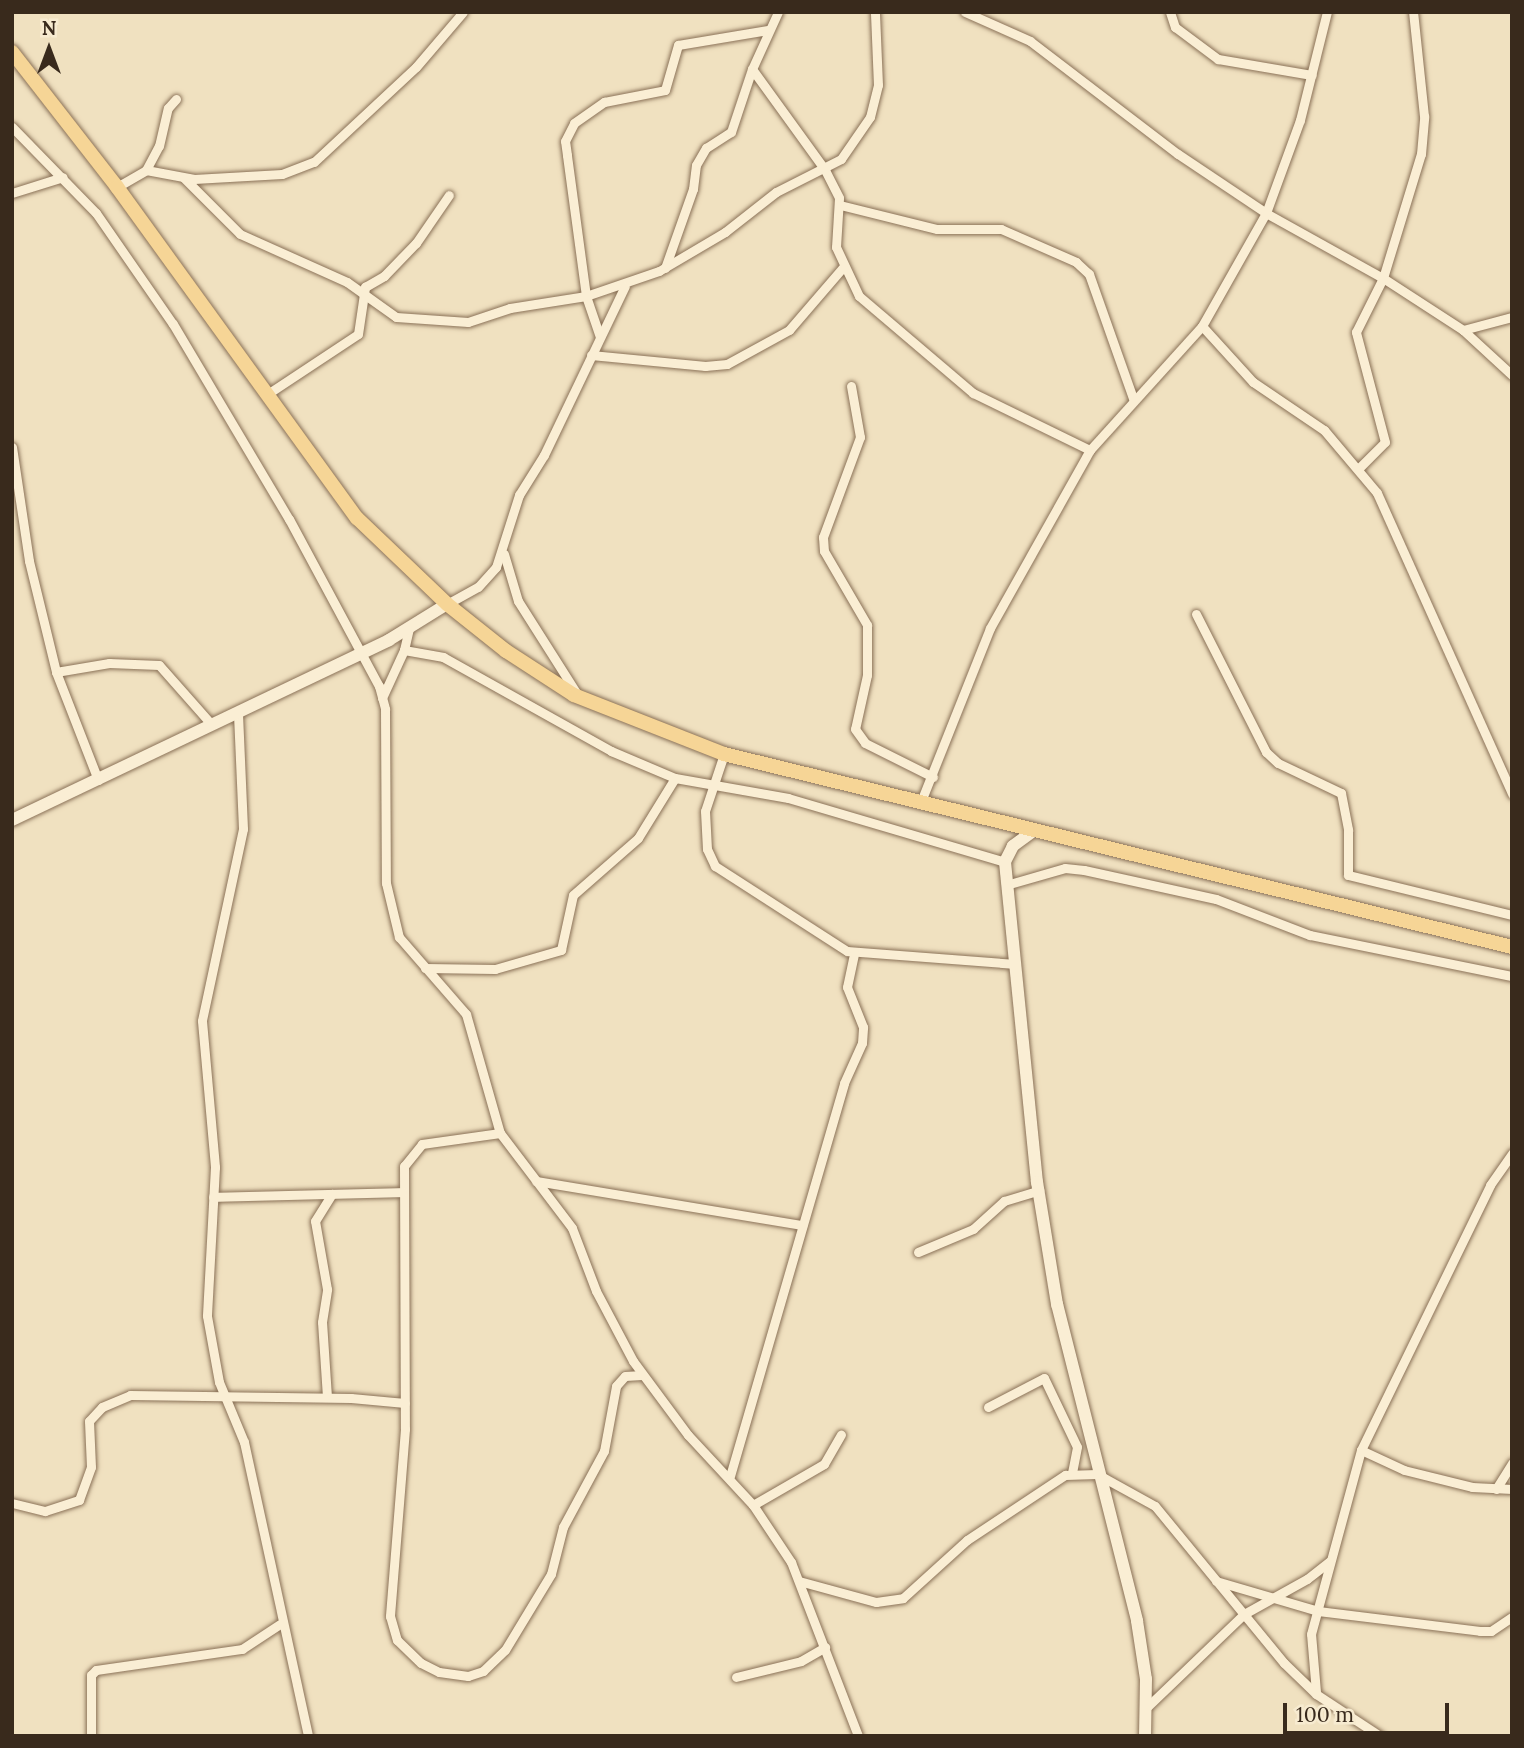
<!DOCTYPE html>
<style>
body{margin:0}
#map{position:relative;width:1524px;height:1748px;overflow:hidden;background:#f0e1c0;font-family:Lora,serif}
div>[style]{position:absolute}
[style*='--x']{left:calc(var(--x)*1px);top:calc(var(--y)*1px);width:calc(var(--w)*1px);rotate:calc(var(--a)*1deg)}
.roads{filter:drop-shadow(0 0 2px #8a7157) drop-shadow(0 0 2px #8a7157)}
.street>*{height:9px;margin:-4.5px;padding:0 4.5px;transform-origin:4.5px;border-radius:4.5px;background:#faeed4}
.secondary>*{height:12px;margin:-6px;padding:0 6px;transform-origin:6px;border-radius:6px;background:#faeed4}
.primary>*{height:14px;margin:-7px;padding:0 7px;transform-origin:7px;border-radius:7px;background:#f6d596}
span{translate:-50% -50%;white-space:nowrap;text-align:center;line-height:1.15;-webkit-text-stroke:7px #f7ebd0;paint-order:stroke}
.frame{position:absolute;inset:0;border:14px solid #392a1c;pointer-events:none}
.north{position:absolute;left:14px;top:14px;width:70px;height:70px;-webkit-text-stroke:5px #f7ebd0;paint-order:stroke;rotate:0deg;font-size:19px;font-weight:700;line-height:28px;text-align:center;color:#392a1c}
.north::after{content:'';display:block;margin:auto;width:24px;height:32px;background:#392a1c;clip-path:polygon(50% 0,100% 100%,50% 72%,0 100%)}
.scale{position:absolute;left:1283px;top:1703px;width:166px;height:32px;box-sizing:border-box;border:4px solid #392a1c;border-top:0;padding-left:9px;font-size:21px;line-height:24px;white-space:nowrap;color:#392a1c;-webkit-text-stroke:5px #f7ebd0;paint-order:stroke}
</style>
<div id="map">
<div class="roads">
<div class="street">
<i style="--x:778;--y:12;--w:63;--a:114.5"></i>
<i style="--x:752;--y:69;--w:125;--a:54.1"></i>
<i style="--x:825;--y:170;--w:31;--a:63"></i>
<i style="--x:839;--y:198;--w:49;--a:93.5"></i>
<i style="--x:836;--y:247;--w:54;--a:64.9"></i>
<i style="--x:859;--y:296;--w:150;--a:40.4"></i>
<i style="--x:973;--y:393;--w:130;--a:26"></i>
<i style="--x:965;--y:12;--w:71;--a:24"></i>
<i style="--x:1030;--y:41;--w:186;--a:37.4"></i>
<i style="--x:1178;--y:154;--w:106;--a:33.8"></i>
<i style="--x:1266;--y:213;--w:134;--a:29.1"></i>
<i style="--x:1383;--y:278;--w:95;--a:33"></i>
<i style="--x:1463;--y:330;--w:67;--a:42.6"></i>
<i style="--x:1170;--y:12;--w:16;--a:72"></i>
<i style="--x:1175;--y:27;--w:54;--a:36.7"></i>
<i style="--x:1218;--y:59;--w:95;--a:9.7"></i>
<i style="--x:12;--y:127;--w:120;--a:45.7"></i>
<i style="--x:96;--y:213;--w:135;--a:55.3"></i>
<i style="--x:173;--y:324;--w:227;--a:59.3"></i>
<i style="--x:289;--y:519;--w:190;--a:61.7"></i>
<i style="--x:379;--y:686;--w:24;--a:75"></i>
<i style="--x:385;--y:709;--w:174;--a:89.7"></i>
<i style="--x:386;--y:883;--w:56;--a:76.5"></i>
<i style="--x:399;--y:937;--w:102;--a:49"></i>
<i style="--x:466;--y:1014;--w:124;--a:74.1"></i>
<i style="--x:500;--y:1133;--w:119;--a:52.8"></i>
<i style="--x:572;--y:1228;--w:67;--a:69.1"></i>
<i style="--x:596;--y:1291;--w:79;--a:62.1"></i>
<i style="--x:633;--y:1361;--w:92;--a:53.4"></i>
<i style="--x:688;--y:1435;--w:96;--a:47.1"></i>
<i style="--x:753;--y:1505;--w:69;--a:56.3"></i>
<i style="--x:791;--y:1562;--w:186;--a:68.9"></i>
<i style="--x:146;--y:170;--w:27;--a:-62"></i>
<i style="--x:159;--y:146;--w:39;--a:-77"></i>
<i style="--x:168;--y:108;--w:12;--a:-48"></i>
<i style="--x:184;--y:178;--w:79;--a:45"></i>
<i style="--x:240;--y:234;--w:117;--a:24.2"></i>
<i style="--x:347;--y:282;--w:60;--a:35.5"></i>
<i style="--x:396;--y:317;--w:72;--a:4"></i>
<i style="--x:468;--y:322;--w:44;--a:-18.4"></i>
<i style="--x:510;--y:308;--w:77;--a:-9"></i>
<i style="--x:586;--y:296;--w:77;--a:-18.9"></i>
<i style="--x:659;--y:271;--w:77;--a:-30.6"></i>
<i style="--x:725;--y:232;--w:65;--a:-38.1"></i>
<i style="--x:776;--y:192;--w:73;--a:-26.9"></i>
<i style="--x:841;--y:159;--w:51;--a:-55.4"></i>
<i style="--x:870;--y:117;--w:33;--a:-76"></i>
<i style="--x:878;--y:85;--w:73;--a:-92.4"></i>
<i style="--x:117;--y:187;--w:34;--a:-30"></i>
<i style="--x:146;--y:170;--w:49;--a:10.6"></i>
<i style="--x:194;--y:179;--w:88;--a:-3.3"></i>
<i style="--x:282;--y:174;--w:34;--a:-21"></i>
<i style="--x:314;--y:162;--w:139;--a:-43"></i>
<i style="--x:416;--y:67;--w:72;--a:-49.5"></i>
<i style="--x:12;--y:193;--w:53;--a:-17.4"></i>
<i style="--x:840;--y:205;--w:100;--a:13.9"></i>
<i style="--x:937;--y:229;--w:64;--a:0"></i>
<i style="--x:1001;--y:229;--w:82;--a:23.7"></i>
<i style="--x:1076;--y:262;--w:18;--a:43"></i>
<i style="--x:1089;--y:274;--w:132;--a:70.5"></i>
<i style="--x:665;--y:268;--w:84;--a:-70.5"></i>
<i style="--x:693;--y:189;--w:24;--a:-83"></i>
<i style="--x:696;--y:165;--w:20;--a:-60"></i>
<i style="--x:706;--y:148;--w:30;--a:-33"></i>
<i style="--x:731;--y:132;--w:66;--a:-71.6"></i>
<i style="--x:1202;--y:326;--w:76;--a:47.7"></i>
<i style="--x:1253;--y:382;--w:86;--a:34.1"></i>
<i style="--x:1324;--y:430;--w:82;--a:49.9"></i>
<i style="--x:1377;--y:493;--w:330;--a:65.8"></i>
<i style="--x:1463;--y:330;--w:51;--a:-14.9"></i>
<i style="--x:600;--y:337;--w:43;--a:-108.9"></i>
<i style="--x:586;--y:296;--w:142;--a:-97.7"></i>
<i style="--x:567;--y:155;--w:14;--a:-98"></i>
<i style="--x:565;--y:141;--w:20;--a:-63"></i>
<i style="--x:574;--y:123;--w:37;--a:-35"></i>
<i style="--x:604;--y:102;--w:62;--a:-11.1"></i>
<i style="--x:665;--y:90;--w:47;--a:-73.9"></i>
<i style="--x:678;--y:45;--w:91;--a:-9.5"></i>
<i style="--x:591;--y:355;--w:115;--a:5.5"></i>
<i style="--x:705;--y:366;--w:22;--a:-5"></i>
<i style="--x:727;--y:364;--w:71;--a:-28.7"></i>
<i style="--x:789;--y:330;--w:84;--a:-49.3"></i>
<i style="--x:851;--y:386;--w:52;--a:80"></i>
<i style="--x:860;--y:437;--w:107;--a:110.3"></i>
<i style="--x:823;--y:537;--w:14;--a:86"></i>
<i style="--x:824;--y:551;--w:86;--a:59.8"></i>
<i style="--x:867;--y:625;--w:50;--a:90"></i>
<i style="--x:867;--y:675;--w:55;--a:102.5"></i>
<i style="--x:855;--y:729;--w:17;--a:54"></i>
<i style="--x:865;--y:743;--w:76;--a:26.6"></i>
<i style="--x:266;--y:395;--w:110;--a:-33.5"></i>
<i style="--x:358;--y:334;--w:48;--a:-81.5"></i>
<i style="--x:365;--y:287;--w:22;--a:-30"></i>
<i style="--x:384;--y:276;--w:46;--a:-45.9"></i>
<i style="--x:416;--y:243;--w:58;--a:-55.5"></i>
<i style="--x:12;--y:447;--w:115;--a:81.5"></i>
<i style="--x:29;--y:561;--w:114;--a:76.3"></i>
<i style="--x:56;--y:672;--w:116;--a:68.7"></i>
<i style="--x:1358;--y:469;--w:38;--a:-45"></i>
<i style="--x:1385;--y:442;--w:114;--a:-104.8"></i>
<i style="--x:1356;--y:332;--w:60;--a:-63.4"></i>
<i style="--x:1383;--y:278;--w:130;--a:-73"></i>
<i style="--x:1421;--y:154;--w:38;--a:-85"></i>
<i style="--x:1424;--y:116;--w:105;--a:-96"></i>
<i style="--x:504;--y:554;--w:49;--a:73.4"></i>
<i style="--x:518;--y:601;--w:110;--a:57.6"></i>
<i style="--x:447;--y:604;--w:35;--a:-29"></i>
<i style="--x:478;--y:587;--w:27;--a:-48"></i>
<i style="--x:496;--y:567;--w:76;--a:-72.3"></i>
<i style="--x:519;--y:495;--w:47;--a:-58"></i>
<i style="--x:544;--y:455;--w:187;--a:-64.4"></i>
<i style="--x:1196;--y:614;--w:155;--a:63.1"></i>
<i style="--x:1266;--y:752;--w:16;--a:43"></i>
<i style="--x:1278;--y:763;--w:70;--a:25.5"></i>
<i style="--x:1341;--y:793;--w:38;--a:79"></i>
<i style="--x:1348;--y:830;--w:45;--a:90"></i>
<i style="--x:1348;--y:875;--w:169;--a:13.7"></i>
<i style="--x:404;--y:650;--w:40;--a:10"></i>
<i style="--x:443;--y:657;--w:193;--a:29.2"></i>
<i style="--x:611;--y:751;--w:69;--a:22.9"></i>
<i style="--x:675;--y:778;--w:115;--a:10"></i>
<i style="--x:788;--y:798;--w:226;--a:16.4"></i>
<i style="--x:56;--y:672;--w:54;--a:-9.6"></i>
<i style="--x:109;--y:663;--w:50;--a:2.3"></i>
<i style="--x:159;--y:665;--w:80;--a:48.5"></i>
<i style="--x:382;--y:698;--w:53;--a:-65.4"></i>
<i style="--x:404;--y:650;--w:23;--a:-77"></i>
<i style="--x:238;--y:714;--w:115;--a:87.5"></i>
<i style="--x:243;--y:829;--w:196;--a:102.1"></i>
<i style="--x:202;--y:1021;--w:147;--a:84.9"></i>
<i style="--x:215;--y:1167;--w:149;--a:93.1"></i>
<i style="--x:207;--y:1316;--w:67;--a:79.7"></i>
<i style="--x:219;--y:1382;--w:65;--a:67.4"></i>
<i style="--x:244;--y:1442;--w:301;--a:77.7"></i>
<i style="--x:724;--y:754;--w:60;--a:108.4"></i>
<i style="--x:705;--y:811;--w:38;--a:87"></i>
<i style="--x:707;--y:849;--w:19;--a:65"></i>
<i style="--x:715;--y:866;--w:157;--a:32.8"></i>
<i style="--x:847;--y:951;--w:169;--a:4.4"></i>
<i style="--x:920;--y:804;--w:189;--a:-68.3"></i>
<i style="--x:990;--y:628;--w:204;--a:-60.7"></i>
<i style="--x:1090;--y:450;--w:167;--a:-47.9"></i>
<i style="--x:1202;--y:326;--w:130;--a:-60.5"></i>
<i style="--x:1266;--y:213;--w:99;--a:-69.9"></i>
<i style="--x:1300;--y:120;--w:111;--a:-76"></i>
<i style="--x:1006;--y:885;--w:61;--a:-16.1"></i>
<i style="--x:1065;--y:868;--w:19;--a:6"></i>
<i style="--x:1084;--y:870;--w:135;--a:12.4"></i>
<i style="--x:1216;--y:899;--w:101;--a:21"></i>
<i style="--x:1310;--y:935;--w:206;--a:11.5"></i>
<i style="--x:425;--y:968;--w:70;--a:0.8"></i>
<i style="--x:495;--y:969;--w:69;--a:-16.1"></i>
<i style="--x:561;--y:950;--w:56;--a:-77.7"></i>
<i style="--x:573;--y:895;--w:86;--a:-41.2"></i>
<i style="--x:638;--y:838;--w:70;--a:-58.3"></i>
<i style="--x:500;--y:1133;--w:79;--a:172"></i>
<i style="--x:422;--y:1144;--w:28;--a:129"></i>
<i style="--x:404;--y:1166;--w:263;--a:89.8"></i>
<i style="--x:405;--y:1429;--w:188;--a:94.6"></i>
<i style="--x:390;--y:1616;--w:25;--a:74"></i>
<i style="--x:397;--y:1640;--w:33;--a:44"></i>
<i style="--x:421;--y:1663;--w:20;--a:27"></i>
<i style="--x:439;--y:1672;--w:29;--a:8"></i>
<i style="--x:468;--y:1676;--w:16;--a:-18"></i>
<i style="--x:483;--y:1671;--w:30;--a:-44"></i>
<i style="--x:505;--y:1650;--w:89;--a:-58.8"></i>
<i style="--x:551;--y:1574;--w:49;--a:-75.7"></i>
<i style="--x:563;--y:1527;--w:86;--a:-61.7"></i>
<i style="--x:604;--y:1451;--w:66;--a:-79.5"></i>
<i style="--x:616;--y:1386;--w:13;--a:-48"></i>
<i style="--x:625;--y:1376;--w:17;--a:-3"></i>
<i style="--x:536;--y:1181;--w:270;--a:9.4"></i>
<i style="--x:213;--y:1197;--w:189;--a:-1.5"></i>
<i style="--x:918;--y:1252;--w:60;--a:-22.7"></i>
<i style="--x:973;--y:1229;--w:42;--a:-42.1"></i>
<i style="--x:1004;--y:1201;--w:37;--a:-17"></i>
<i style="--x:327;--y:1397;--w:75;--a:-93.8"></i>
<i style="--x:322;--y:1322;--w:33;--a:-81"></i>
<i style="--x:327;--y:1289;--w:69;--a:-100"></i>
<i style="--x:315;--y:1221;--w:32;--a:-58"></i>
<i style="--x:988;--y:1407;--w:63;--a:-27.4"></i>
<i style="--x:1044;--y:1378;--w:76;--a:64.4"></i>
<i style="--x:1077;--y:1447;--w:25;--a:101"></i>
<i style="--x:1361;--y:1450;--w:47;--a:24.9"></i>
<i style="--x:1404;--y:1470;--w:70;--a:14"></i>
<i style="--x:1472;--y:1487;--w:40;--a:2.9"></i>
<i style="--x:730;--y:1476;--w:409;--a:-73.8"></i>
<i style="--x:844;--y:1083;--w:44;--a:-65.8"></i>
<i style="--x:862;--y:1043;--w:16;--a:-86"></i>
<i style="--x:863;--y:1027;--w:43;--a:-111.8"></i>
<i style="--x:847;--y:987;--w:35;--a:-78"></i>
<i style="--x:1496;--y:1489;--w:31;--a:-58"></i>
<i style="--x:12;--y:1503;--w:34;--a:14"></i>
<i style="--x:45;--y:1511;--w:36;--a:-18"></i>
<i style="--x:79;--y:1500;--w:35;--a:-70"></i>
<i style="--x:91;--y:1467;--w:46;--a:-92.5"></i>
<i style="--x:89;--y:1421;--w:19;--a:-47"></i>
<i style="--x:102;--y:1407;--w:30;--a:-23"></i>
<i style="--x:130;--y:1395;--w:221;--a:0.8"></i>
<i style="--x:351;--y:1398;--w:54;--a:5.3"></i>
<i style="--x:753;--y:1505;--w:82;--a:-30"></i>
<i style="--x:824;--y:1464;--w:34;--a:-60"></i>
<i style="--x:799;--y:1581;--w:80;--a:15.3"></i>
<i style="--x:876;--y:1602;--w:27;--a:-8"></i>
<i style="--x:903;--y:1598;--w:86;--a:-42.2"></i>
<i style="--x:967;--y:1540;--w:118;--a:-33.6"></i>
<i style="--x:1065;--y:1475;--w:32;--a:-2"></i>
<i style="--x:1097;--y:1474;--w:66;--a:28.9"></i>
<i style="--x:1155;--y:1506;--w:203;--a:50.6"></i>
<i style="--x:1284;--y:1663;--w:45;--a:44.1"></i>
<i style="--x:1316;--y:1694;--w:77;--a:33.3"></i>
<i style="--x:1216;--y:1581;--w:106;--a:16.4"></i>
<i style="--x:1318;--y:1611;--w:163;--a:7"></i>
<i style="--x:1480;--y:1631;--w:11;--a:0"></i>
<i style="--x:1491;--y:1631;--w:25;--a:-34"></i>
<i style="--x:736;--y:1677;--w:67;--a:-13.8"></i>
<i style="--x:801;--y:1661;--w:28;--a:-30"></i>
<i style="--x:1316;--y:1692;--w:58;--a:-94.9"></i>
<i style="--x:1311;--y:1634;--w:191;--a:-74.8"></i>
<i style="--x:1361;--y:1450;--w:295;--a:-64"></i>
<i style="--x:1490;--y:1185;--w:39;--a:-55"></i>
<i style="--x:1147;--y:1707;--w:134;--a:-43.8"></i>
<i style="--x:1244;--y:1614;--w:72;--a:-29.1"></i>
<i style="--x:1307;--y:1579;--w:29;--a:-38"></i>
<i style="--x:91;--y:1736;--w:61;--a:-90"></i>
<i style="--x:91;--y:1675;--w:7;--a:-45"></i>
<i style="--x:96;--y:1670;--w:148;--a:-8.2"></i>
<i style="--x:242;--y:1649;--w:45;--a:-33.3"></i>
</div>
<div class="secondary">
<i style="--x:12;--y:820;--w:418;--a:-25.5"></i>
<i style="--x:389;--y:640;--w:68;--a:-31.8"></i>
<i style="--x:1032;--y:832;--w:24;--a:144"></i>
<i style="--x:1013;--y:846;--w:18;--a:117"></i>
<i style="--x:1005;--y:862;--w:322;--a:84.3"></i>
<i style="--x:1037;--y:1182;--w:124;--a:80.7"></i>
<i style="--x:1057;--y:1304;--w:327;--a:75.8"></i>
<i style="--x:1137;--y:1621;--w:59;--a:81.2"></i>
<i style="--x:1146;--y:1679;--w:57;--a:91"></i>
</div>
<div class="primary">
<i style="--x:12;--y:52;--w:171;--a:52.1"></i>
<i style="--x:117;--y:187;--w:409;--a:54.1"></i>
<i style="--x:357;--y:518;--w:124;--a:43.7"></i>
<i style="--x:447;--y:604;--w:75;--a:38.5"></i>
<i style="--x:506;--y:651;--w:81;--a:32.9"></i>
<i style="--x:574;--y:695;--w:161;--a:21.5"></i>
<i style="--x:724;--y:754;--w:811;--a:13.76"></i>
</div>
</div>
<div class="frame"></div>
<div class="north">N</div>
<div class="scale">100 m</div>
</div>
